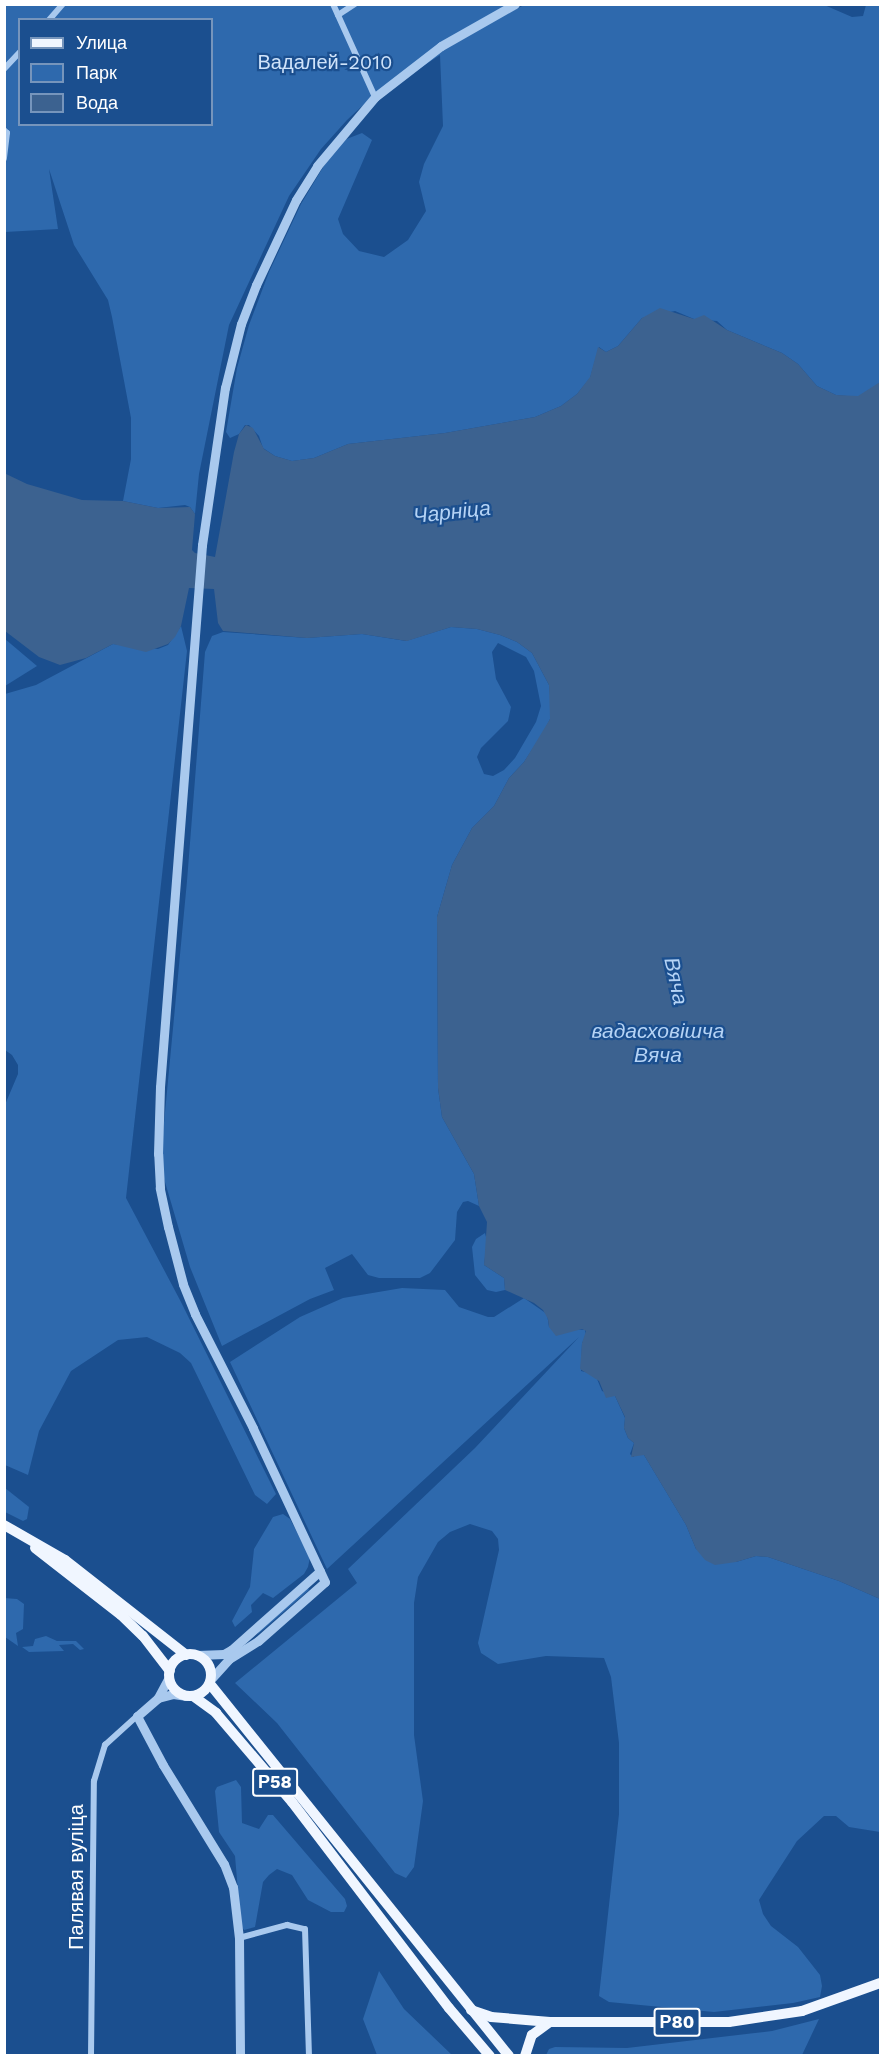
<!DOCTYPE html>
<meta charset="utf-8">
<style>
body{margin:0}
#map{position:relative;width:885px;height:2060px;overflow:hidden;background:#1b4f8f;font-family:"Work Sans",sans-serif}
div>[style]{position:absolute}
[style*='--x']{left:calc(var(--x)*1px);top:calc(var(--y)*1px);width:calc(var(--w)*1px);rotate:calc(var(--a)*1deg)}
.green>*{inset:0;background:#2e69ad}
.water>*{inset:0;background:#3c6290}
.minor>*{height:6px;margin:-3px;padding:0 3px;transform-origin:3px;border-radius:3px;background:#a9c9ee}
.tertiary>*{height:9px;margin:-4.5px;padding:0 4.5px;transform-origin:4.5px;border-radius:4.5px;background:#a9c9ee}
.primary>*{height:10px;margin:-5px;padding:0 5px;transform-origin:5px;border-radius:5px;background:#f0f6ff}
.primary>.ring{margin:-5px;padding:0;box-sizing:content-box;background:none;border:10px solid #f0f6ff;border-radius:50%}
span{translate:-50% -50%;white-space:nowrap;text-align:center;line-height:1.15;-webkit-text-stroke:4.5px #1b4f8f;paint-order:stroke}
.shield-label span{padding:2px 4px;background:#1b4f8f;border:2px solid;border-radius:4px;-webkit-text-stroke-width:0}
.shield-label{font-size:18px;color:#fff;font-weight:700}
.park-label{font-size:20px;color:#cfe3fa}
.street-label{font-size:20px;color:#fff}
.water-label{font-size:21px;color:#b5d3f5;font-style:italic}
.frame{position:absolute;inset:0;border:6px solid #fff;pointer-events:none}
.legend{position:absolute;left:18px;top:18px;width:195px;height:108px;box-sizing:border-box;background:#1b4f8f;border:2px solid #7695bc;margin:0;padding:8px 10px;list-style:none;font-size:18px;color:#fff}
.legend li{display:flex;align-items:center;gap:12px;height:30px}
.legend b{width:30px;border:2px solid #7695bc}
</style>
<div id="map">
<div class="green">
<i style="clip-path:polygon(evenodd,822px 4px,852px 17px,863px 16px,866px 5px,880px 5px,880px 382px,877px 385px,858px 397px,836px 395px,817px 386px,798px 364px,782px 353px,727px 330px,717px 321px,694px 319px,675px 311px,642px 318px,618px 346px,606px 352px,599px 347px,590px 378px,577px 394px,561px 406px,535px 417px,445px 433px,348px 444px,314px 458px,292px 461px,275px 456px,263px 448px,259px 436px,249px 425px,245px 425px,239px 434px,230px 438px,226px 432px,237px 368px,249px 325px,269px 272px,301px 204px,325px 164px,344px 140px,362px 133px,372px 140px,338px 219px,343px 234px,359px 251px,384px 257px,408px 240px,426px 211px,419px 182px,424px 164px,443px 126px,440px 55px,361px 107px,347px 120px,321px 149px,289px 196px,229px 325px,199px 474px,195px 514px,190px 507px,185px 505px,158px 508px,123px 501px,131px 459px,131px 418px,112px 317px,108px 300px,74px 245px,49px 169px,58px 229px,5px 232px,5px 5px,516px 5px,486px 25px,524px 5px,822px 4px,20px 20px,212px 20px,212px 124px,20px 124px,20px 20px)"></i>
<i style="clip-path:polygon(181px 626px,187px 651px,126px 1198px,181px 1302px,276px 1494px,267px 1504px,255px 1495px,191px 1363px,180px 1353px,147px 1337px,118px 1340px,71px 1371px,39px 1431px,28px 1475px,5px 1465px,4px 1107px,18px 1074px,18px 1065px,12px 1055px,5px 1050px,5px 694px,36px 685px,113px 644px,158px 649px,168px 645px)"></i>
<i style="clip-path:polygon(evenodd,451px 627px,477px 629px,500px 635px,517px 642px,532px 653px,549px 685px,551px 705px,550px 719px,544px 731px,524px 762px,509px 778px,494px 806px,472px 828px,452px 865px,437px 917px,438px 1088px,442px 1117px,474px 1174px,479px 1206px,468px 1201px,463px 1202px,457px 1212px,455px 1240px,430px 1273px,420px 1278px,379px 1278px,368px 1275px,352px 1254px,325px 1268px,334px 1290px,310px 1299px,222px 1346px,190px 1267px,160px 1165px,187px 881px,205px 652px,212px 636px,223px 632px,307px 638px,362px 634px,406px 641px,451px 627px,498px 643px,526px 657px,534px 671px,541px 706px,536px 722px,515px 758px,504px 770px,493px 776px,484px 774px,477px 757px,481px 748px,508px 721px,511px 707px,496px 679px,492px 652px,498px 643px)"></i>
<i style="clip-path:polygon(5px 639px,37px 666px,5px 686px)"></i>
<i style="clip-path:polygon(485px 1233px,487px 1241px,484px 1265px,504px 1278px,505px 1290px,496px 1292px,487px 1290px,475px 1275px,472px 1247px,476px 1239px)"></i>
<i style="clip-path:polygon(402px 1288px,445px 1290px,459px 1307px,488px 1317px,494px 1317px,524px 1298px,547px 1314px,549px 1327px,585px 1330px,586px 1336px,582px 1343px,581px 1371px,589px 1373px,597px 1379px,602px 1391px,615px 1396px,625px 1418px,624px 1428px,628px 1438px,634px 1443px,630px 1454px,633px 1457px,637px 1454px,644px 1455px,686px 1525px,696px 1549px,736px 1562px,756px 1556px,768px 1557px,839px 1581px,880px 1599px,880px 1832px,849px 1827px,836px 1816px,824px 1816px,797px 1841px,759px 1900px,763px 1914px,771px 1926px,798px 1947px,820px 1975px,822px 1986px,820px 1997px,793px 2003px,714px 2012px,609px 2002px,599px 1996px,619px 1814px,619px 1743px,611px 1677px,604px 1658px,546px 1656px,498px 1664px,481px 1653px,478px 1643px,499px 1550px,498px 1539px,492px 1531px,470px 1524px,450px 1532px,438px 1542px,418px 1577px,414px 1603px,414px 1735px,423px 1801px,414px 1867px,406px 1878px,395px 1873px,277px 1723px,235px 1683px,357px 1583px,348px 1569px,475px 1448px,579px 1337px,327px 1569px,230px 1362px,300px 1317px,343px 1298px)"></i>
<i style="clip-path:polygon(5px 1488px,29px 1507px,27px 1519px,23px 1521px,5px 1512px)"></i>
<i style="clip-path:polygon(283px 1514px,290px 1519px,310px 1557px,308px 1567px,304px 1574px,273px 1598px,263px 1593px,251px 1605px,252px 1612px,235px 1627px,232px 1621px,250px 1587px,254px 1549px,273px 1517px)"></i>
<i style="clip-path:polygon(308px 1588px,309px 1590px,257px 1635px,260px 1630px)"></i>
<i style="clip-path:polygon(4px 1598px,17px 1599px,24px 1604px,23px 1629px,16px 1633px,18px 1646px,5px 1637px)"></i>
<i style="clip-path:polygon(46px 1636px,57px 1641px,76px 1641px,84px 1649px,80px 1650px,73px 1644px,59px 1645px,64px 1651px,29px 1652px,22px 1647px,33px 1646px,35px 1639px)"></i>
<i style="clip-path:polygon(236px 1780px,241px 1787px,242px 1823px,259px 1829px,268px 1815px,273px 1815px,345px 1899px,347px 1906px,344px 1912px,331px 1912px,308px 1900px,292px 1875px,277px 1869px,269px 1875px,263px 1882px,255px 1927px,244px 1930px,241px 1926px,235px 1856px,219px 1832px,215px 1791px,217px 1787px)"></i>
<i style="clip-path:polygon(379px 1971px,404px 2009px,452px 2055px,377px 2055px,363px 2019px)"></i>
<i style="clip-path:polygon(819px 2019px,802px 2055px,546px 2055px,549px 2049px,555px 2047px,627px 2048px,772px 2031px)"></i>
</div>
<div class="water">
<i style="clip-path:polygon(660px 308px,694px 319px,704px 315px,727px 330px,782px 353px,798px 364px,817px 386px,836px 395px,858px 396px,880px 382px,880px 1599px,839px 1581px,768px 1557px,756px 1556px,736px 1562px,715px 1565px,705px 1560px,696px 1549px,686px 1525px,644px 1455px,631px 1457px,634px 1443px,628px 1438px,624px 1428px,625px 1417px,615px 1396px,606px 1398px,599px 1381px,580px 1369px,582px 1343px,586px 1331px,582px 1329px,556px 1336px,549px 1327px,548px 1319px,543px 1310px,534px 1303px,505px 1290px,504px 1278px,484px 1265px,487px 1222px,479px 1206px,474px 1174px,442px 1117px,438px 1088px,437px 917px,452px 865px,472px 828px,494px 806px,509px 778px,524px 762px,550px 719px,549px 685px,532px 653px,517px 642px,500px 635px,477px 629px,451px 627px,407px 641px,362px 634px,307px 638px,223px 631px,218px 623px,214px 589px,189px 588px,181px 626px,175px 637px,168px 644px,146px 652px,113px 644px,86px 658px,60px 665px,39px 657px,5px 631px,4px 473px,27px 484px,82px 500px,123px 501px,158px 508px,190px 507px,195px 514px,192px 550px,195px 553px,215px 557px,234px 452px,239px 434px,246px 425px,253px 428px,264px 449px,275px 456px,292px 461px,314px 458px,348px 444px,445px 433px,535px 417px,561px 406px,577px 394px,590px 377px,598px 347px,606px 352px,618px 346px,642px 318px)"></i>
</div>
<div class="minor">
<i style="--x:333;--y:4;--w:102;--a:65.7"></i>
<i style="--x:338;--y:15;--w:20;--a:-33"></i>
<i style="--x:49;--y:20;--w:21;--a:-49"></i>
<i style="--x:4;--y:69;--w:23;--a:-47"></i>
<i style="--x:4;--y:130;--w:4;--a:45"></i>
<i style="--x:7;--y:133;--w:26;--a:97"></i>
<i style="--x:239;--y:1938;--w:50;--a:-15.2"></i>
<i style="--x:287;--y:1925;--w:18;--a:13"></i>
<i style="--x:305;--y:1929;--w:127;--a:88.2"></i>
<i style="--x:91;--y:2056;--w:275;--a:-89.4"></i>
<i style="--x:94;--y:1781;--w:38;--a:-73"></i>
<i style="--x:105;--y:1745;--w:43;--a:-42.2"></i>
</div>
<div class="tertiary">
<i style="--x:197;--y:1655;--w:27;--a:-2"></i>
<i style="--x:224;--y:1654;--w:8;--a:-30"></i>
<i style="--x:231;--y:1650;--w:119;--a:-41.6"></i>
<i style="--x:169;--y:1677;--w:24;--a:118"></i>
<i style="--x:158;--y:1698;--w:28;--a:139"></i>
<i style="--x:137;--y:1716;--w:55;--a:62"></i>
<i style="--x:163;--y:1765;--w:116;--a:58.4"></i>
<i style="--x:224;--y:1864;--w:25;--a:69"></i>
<i style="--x:233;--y:1887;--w:51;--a:83.3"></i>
<i style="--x:239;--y:1938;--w:118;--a:89.5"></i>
<i style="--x:211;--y:1679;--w:27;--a:-48"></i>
<i style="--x:229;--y:1659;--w:34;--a:-32"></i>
<i style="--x:258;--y:1641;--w:89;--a:-41.4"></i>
<i style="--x:325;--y:1582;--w:170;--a:-115.1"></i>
<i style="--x:253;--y:1428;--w:128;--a:-117"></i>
<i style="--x:195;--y:1314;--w:32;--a:-112"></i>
<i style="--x:183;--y:1284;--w:59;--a:-104.7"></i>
<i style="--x:168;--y:1227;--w:40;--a:-102"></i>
<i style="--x:160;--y:1188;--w:34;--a:-93"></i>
<i style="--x:158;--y:1154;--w:67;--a:-88.3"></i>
<i style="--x:160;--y:1087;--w:544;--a:-85.57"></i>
<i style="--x:202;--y:545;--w:159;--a:-81.7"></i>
<i style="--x:225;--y:388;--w:66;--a:-76"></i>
<i style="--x:241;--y:324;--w:42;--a:-69"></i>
<i style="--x:256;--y:285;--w:94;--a:-64.8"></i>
<i style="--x:296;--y:200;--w:40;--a:-58"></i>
<i style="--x:317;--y:166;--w:90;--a:-50"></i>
<i style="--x:375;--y:97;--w:83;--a:-37.7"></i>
<i style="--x:441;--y:46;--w:85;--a:-29.6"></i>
<i style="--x:158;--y:1698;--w:16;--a:-15"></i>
<i style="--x:173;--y:1694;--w:14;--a:8"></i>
</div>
<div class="primary">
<i style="--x:4;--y:1525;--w:70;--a:29.8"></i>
<i style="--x:65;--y:1560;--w:154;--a:38.1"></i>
<i style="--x:35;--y:1548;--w:109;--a:37.9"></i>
<i style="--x:121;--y:1615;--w:30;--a:44"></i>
<i style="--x:143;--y:1636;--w:44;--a:52.4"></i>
<i class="ring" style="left:169px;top:1654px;width:32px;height:32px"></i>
<i style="--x:210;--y:1684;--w:477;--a:51.2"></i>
<i style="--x:193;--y:1696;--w:29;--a:36"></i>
<i style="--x:216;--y:1713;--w:117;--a:49.5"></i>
<i style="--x:292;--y:1802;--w:259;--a:52.7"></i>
<i style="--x:449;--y:2008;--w:63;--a:49.5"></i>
<i style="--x:471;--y:2010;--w:21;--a:19"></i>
<i style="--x:491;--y:2017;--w:59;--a:4.8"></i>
<i style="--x:550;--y:2022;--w:179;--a:0"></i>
<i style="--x:729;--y:2022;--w:74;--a:-8.6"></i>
<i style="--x:802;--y:2011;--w:83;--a:-19.7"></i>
<i style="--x:525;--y:2056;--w:22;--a:-72"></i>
<i style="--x:532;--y:2035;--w:22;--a:-36"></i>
</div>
<div class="shield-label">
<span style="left:275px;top:1782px">Р58</span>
<span style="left:677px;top:2022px">Р80</span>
</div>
<div class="park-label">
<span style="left:325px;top:62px">Вадалей-2010</span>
</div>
<div class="street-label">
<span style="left:76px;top:1877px;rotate:-90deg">Палявая вуліца</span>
</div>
<div class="water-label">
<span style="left:452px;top:512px;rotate:-6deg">Чарніца</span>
<span style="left:676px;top:981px;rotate:78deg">Вяча</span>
<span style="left:658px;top:1043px">вадасховішча<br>Вяча</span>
</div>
<div class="frame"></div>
<ul class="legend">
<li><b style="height:8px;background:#f0f6ff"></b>Улица</li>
<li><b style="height:16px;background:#2e69ad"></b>Парк</li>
<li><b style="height:16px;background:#3c6290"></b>Вода</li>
</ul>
</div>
